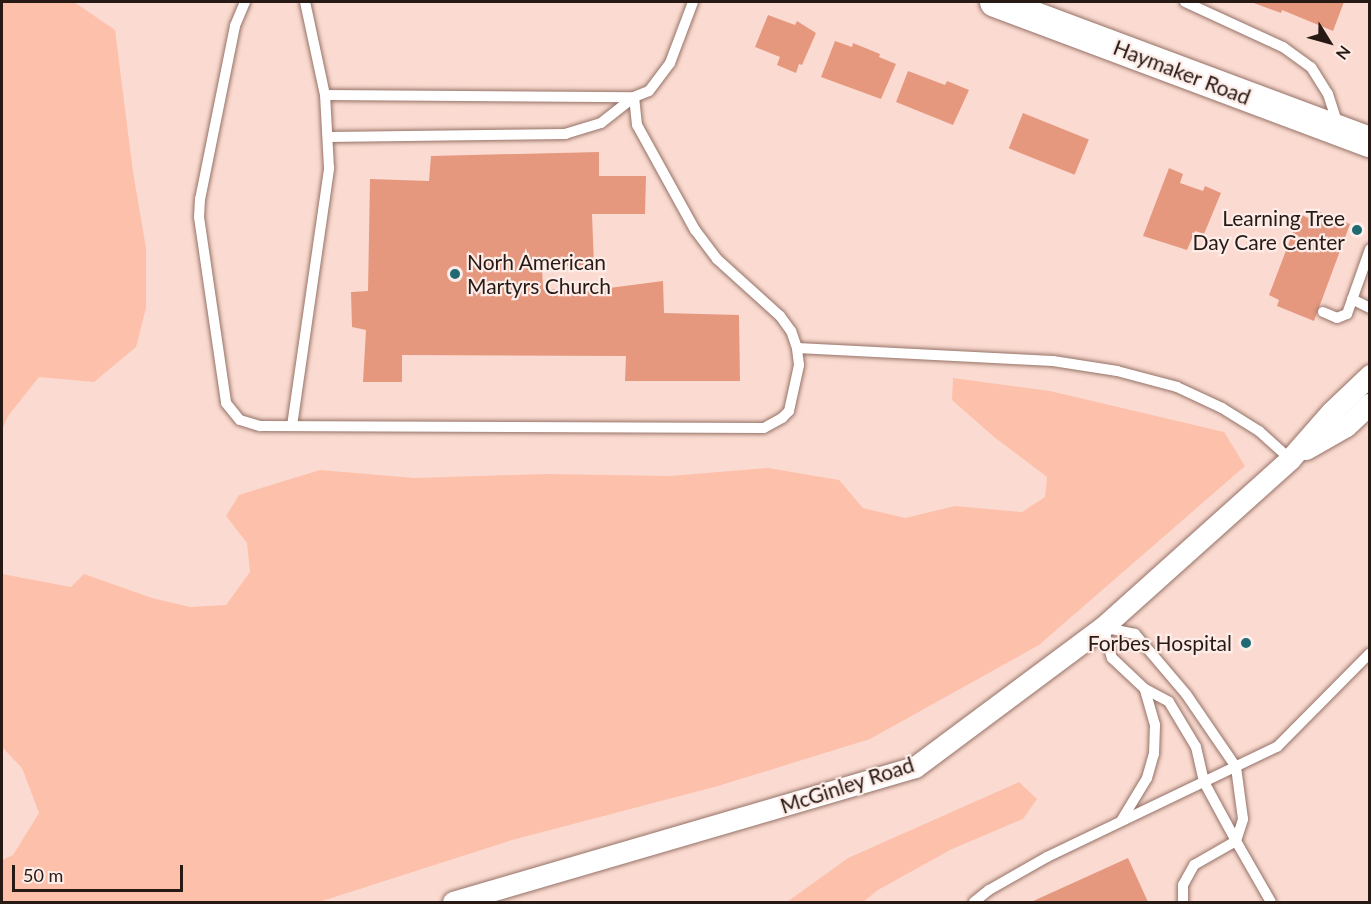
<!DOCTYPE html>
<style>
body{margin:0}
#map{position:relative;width:1371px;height:904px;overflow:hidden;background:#fbdbd1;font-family:Lato,sans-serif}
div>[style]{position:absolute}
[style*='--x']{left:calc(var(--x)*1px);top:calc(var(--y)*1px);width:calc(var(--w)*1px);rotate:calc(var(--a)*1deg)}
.green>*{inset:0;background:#fdc0ab}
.building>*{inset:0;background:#e5987e;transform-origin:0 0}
.roads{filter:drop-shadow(0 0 2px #957267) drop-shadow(0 0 2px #957267)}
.service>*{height:10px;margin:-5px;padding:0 5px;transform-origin:5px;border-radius:5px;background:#fff}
.minor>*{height:21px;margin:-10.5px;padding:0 10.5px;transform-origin:10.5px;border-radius:10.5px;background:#fff}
.secondary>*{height:30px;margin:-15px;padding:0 15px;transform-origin:15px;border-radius:15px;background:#fff}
.dots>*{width:16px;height:16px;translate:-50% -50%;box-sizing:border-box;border:3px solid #fdece7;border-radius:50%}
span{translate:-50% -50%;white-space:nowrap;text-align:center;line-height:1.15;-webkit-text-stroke:4.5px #fdece7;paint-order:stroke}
.street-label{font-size:21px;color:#271914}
.poi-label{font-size:21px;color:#271914}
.right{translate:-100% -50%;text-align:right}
.left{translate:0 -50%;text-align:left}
.frame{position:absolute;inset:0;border:3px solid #271914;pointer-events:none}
.north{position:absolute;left:1299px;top:12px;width:60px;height:60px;-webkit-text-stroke:4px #fdece7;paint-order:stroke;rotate:127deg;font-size:16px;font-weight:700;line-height:24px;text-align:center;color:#271914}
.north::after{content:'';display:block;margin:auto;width:21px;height:27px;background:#271914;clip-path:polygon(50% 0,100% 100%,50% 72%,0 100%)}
.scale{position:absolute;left:12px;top:865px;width:171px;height:27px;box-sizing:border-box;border:3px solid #271914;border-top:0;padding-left:8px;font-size:18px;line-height:21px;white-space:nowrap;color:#271914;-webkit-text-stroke:4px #fdece7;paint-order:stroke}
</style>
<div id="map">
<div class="green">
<i style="clip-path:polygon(2px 2px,74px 2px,115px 30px,133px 172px,146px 248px,146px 308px,136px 347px,94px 382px,39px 377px,8px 416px,2px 430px)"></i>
<i style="clip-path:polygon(953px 378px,1050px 391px,1224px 432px,1245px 466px,1039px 645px,870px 739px,718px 786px,512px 840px,319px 902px,2px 902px,2px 860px,13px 855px,39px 813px,22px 768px,2px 747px,2px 574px,71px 587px,84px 574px,152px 598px,190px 607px,226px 605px,250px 572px,247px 543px,226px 516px,239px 495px,320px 470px,414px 478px,547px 474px,670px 476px,768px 468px,839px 480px,863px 508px,905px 518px,955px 506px,1022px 512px,1045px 497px,1047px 477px,994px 437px,952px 400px)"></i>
<i style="clip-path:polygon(1019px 782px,1037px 799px,1023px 819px,952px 849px,878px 890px,863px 902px,787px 902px,848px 858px)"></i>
</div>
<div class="building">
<i style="clip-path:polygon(1251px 2px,1344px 2px,1333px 31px,1282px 10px,1281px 13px)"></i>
<i style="clip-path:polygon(768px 15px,795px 25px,797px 21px,816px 33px,802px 65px,799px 64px,796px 73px,777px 65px,780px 57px,755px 47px)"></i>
<i style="clip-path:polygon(835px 41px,852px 47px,853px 43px,880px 54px,879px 57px,896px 64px,881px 99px,821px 77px)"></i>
<i style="clip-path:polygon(908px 71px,945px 85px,947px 81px,969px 90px,953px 125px,896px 102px)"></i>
<i style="left:1023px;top:113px;width:71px;height:38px;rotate:22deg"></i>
<i style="clip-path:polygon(599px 152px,599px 176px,646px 176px,645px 214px,592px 214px,594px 265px,542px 267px,543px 289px,586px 291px,663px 281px,664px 313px,739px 315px,740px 381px,625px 381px,626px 356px,402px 355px,402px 382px,363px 382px,366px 330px,352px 327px,351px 292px,368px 291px,370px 179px,429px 181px,431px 156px)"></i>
<i style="clip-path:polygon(1169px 168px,1183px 174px,1180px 183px,1203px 191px,1205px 186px,1221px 193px,1204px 234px,1195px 231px,1187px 250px,1143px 236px)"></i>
<i style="clip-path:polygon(1312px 209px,1350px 224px,1314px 321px,1277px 306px,1279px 300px,1269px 295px,1300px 214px,1308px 218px)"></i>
<i style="clip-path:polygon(1128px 858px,1148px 902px,1031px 902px)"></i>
</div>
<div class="roads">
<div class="service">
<i style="--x:245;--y:2;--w:26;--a:113"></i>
<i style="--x:235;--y:26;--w:177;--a:101.4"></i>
<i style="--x:200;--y:199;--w:18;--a:93"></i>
<i style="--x:199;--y:217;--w:188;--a:81.7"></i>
<i style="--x:226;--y:403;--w:22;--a:51"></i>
<i style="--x:240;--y:420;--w:21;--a:17"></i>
<i style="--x:260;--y:426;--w:504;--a:0.23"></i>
<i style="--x:764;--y:428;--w:21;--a:-29"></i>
<i style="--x:782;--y:418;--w:10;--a:-45"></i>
<i style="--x:789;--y:411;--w:47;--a:-77.7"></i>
<i style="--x:799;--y:365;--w:17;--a:-97"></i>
<i style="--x:797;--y:348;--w:18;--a:-109"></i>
<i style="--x:791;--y:331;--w:19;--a:-126"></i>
<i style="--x:780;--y:316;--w:85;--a:-137.9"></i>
<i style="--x:717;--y:259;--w:36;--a:-127"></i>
<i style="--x:695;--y:230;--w:120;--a:-118.9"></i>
<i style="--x:637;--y:125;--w:28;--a:-96"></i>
<i style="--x:634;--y:97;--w:42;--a:141.8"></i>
<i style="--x:601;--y:123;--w:37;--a:163"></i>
<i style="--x:566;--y:134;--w:238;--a:179.3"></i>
<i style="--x:1185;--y:2;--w:108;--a:24.7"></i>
<i style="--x:1283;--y:47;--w:34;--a:36"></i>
<i style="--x:1311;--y:67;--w:32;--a:58"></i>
<i style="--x:1328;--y:94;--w:32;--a:72"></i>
<i style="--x:325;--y:95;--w:309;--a:0.4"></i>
<i style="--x:634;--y:97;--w:16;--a:-22"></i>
<i style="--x:649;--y:91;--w:35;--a:-53"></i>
<i style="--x:670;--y:63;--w:65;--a:-69.3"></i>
<i style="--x:1352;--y:299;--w:20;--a:27"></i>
<i style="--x:1323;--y:312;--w:15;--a:23"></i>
<i style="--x:1337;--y:318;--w:11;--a:-22"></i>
<i style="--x:1347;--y:314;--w:69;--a:-70.5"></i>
<i style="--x:797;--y:348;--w:256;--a:2.9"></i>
<i style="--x:1053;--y:361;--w:65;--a:8.9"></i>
<i style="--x:1117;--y:371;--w:62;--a:14.9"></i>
<i style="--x:1177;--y:387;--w:50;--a:25"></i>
<i style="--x:1222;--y:408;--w:44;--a:31.9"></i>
<i style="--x:1259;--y:431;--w:42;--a:42.1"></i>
<i style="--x:292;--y:426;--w:261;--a:-81.8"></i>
<i style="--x:329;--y:168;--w:73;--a:-93.1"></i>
<i style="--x:325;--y:95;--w:95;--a:-102.1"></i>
<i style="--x:1121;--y:821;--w:50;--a:-58.8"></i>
<i style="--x:1147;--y:778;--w:25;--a:-74"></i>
<i style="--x:1154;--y:754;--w:29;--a:-88"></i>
<i style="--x:1155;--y:725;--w:37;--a:-106"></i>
<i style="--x:974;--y:902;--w:19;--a:-39"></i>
<i style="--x:989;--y:890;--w:67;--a:-29.6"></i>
<i style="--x:1047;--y:857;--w:255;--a:-25.6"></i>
<i style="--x:1277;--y:747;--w:132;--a:-45.3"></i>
<i style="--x:1183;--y:902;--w:17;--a:-90"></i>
<i style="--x:1183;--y:885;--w:23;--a:-61"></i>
<i style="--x:1194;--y:865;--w:48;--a:-29.7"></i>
<i style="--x:1236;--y:841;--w:23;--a:-72"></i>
<i style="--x:1243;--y:819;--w:52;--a:-97.7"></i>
<i style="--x:1236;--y:767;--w:88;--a:-124.4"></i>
<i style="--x:1186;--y:694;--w:79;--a:-130.4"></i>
<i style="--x:1135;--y:634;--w:33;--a:-168"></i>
<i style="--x:1103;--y:627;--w:32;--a:74"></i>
<i style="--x:1112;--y:658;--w:45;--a:43.2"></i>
<i style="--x:1145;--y:689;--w:27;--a:28"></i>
<i style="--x:1169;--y:702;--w:52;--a:59"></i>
<i style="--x:1196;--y:747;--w:36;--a:77"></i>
<i style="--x:1204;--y:782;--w:67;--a:61.5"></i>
<i style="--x:1236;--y:841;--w:70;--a:60.2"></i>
</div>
<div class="minor">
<i style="--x:1306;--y:449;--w:46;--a:-29.9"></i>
<i style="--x:1346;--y:426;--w:33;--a:-43"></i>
<i style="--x:453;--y:902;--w:481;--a:-16.3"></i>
<i style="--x:915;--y:767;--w:234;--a:-36.7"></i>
<i style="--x:1103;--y:627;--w:251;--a:-41.9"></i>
<i style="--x:1290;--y:459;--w:62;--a:-48.9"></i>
<i style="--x:1331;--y:412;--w:54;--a:-43.5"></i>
</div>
<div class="secondary">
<i style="--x:995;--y:2;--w:400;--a:20.5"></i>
</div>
</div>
<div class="dots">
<i style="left:1357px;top:230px;background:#1f6a73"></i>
<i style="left:455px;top:274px;background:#1f6a73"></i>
<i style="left:1246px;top:643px;background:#1f6a73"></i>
</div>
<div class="street-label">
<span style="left:1182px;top:72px;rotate:21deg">Haymaker Road</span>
<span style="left:847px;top:785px;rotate:-18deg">McGinley Road</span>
</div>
<div class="poi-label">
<span class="right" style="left:1345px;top:230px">Learning Tree<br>Day Care Center</span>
<span class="left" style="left:467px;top:274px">Norh American<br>Martyrs Church</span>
<span class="right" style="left:1232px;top:643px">Forbes Hospital</span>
</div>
<div class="frame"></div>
<div class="north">N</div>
<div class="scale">50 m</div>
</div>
